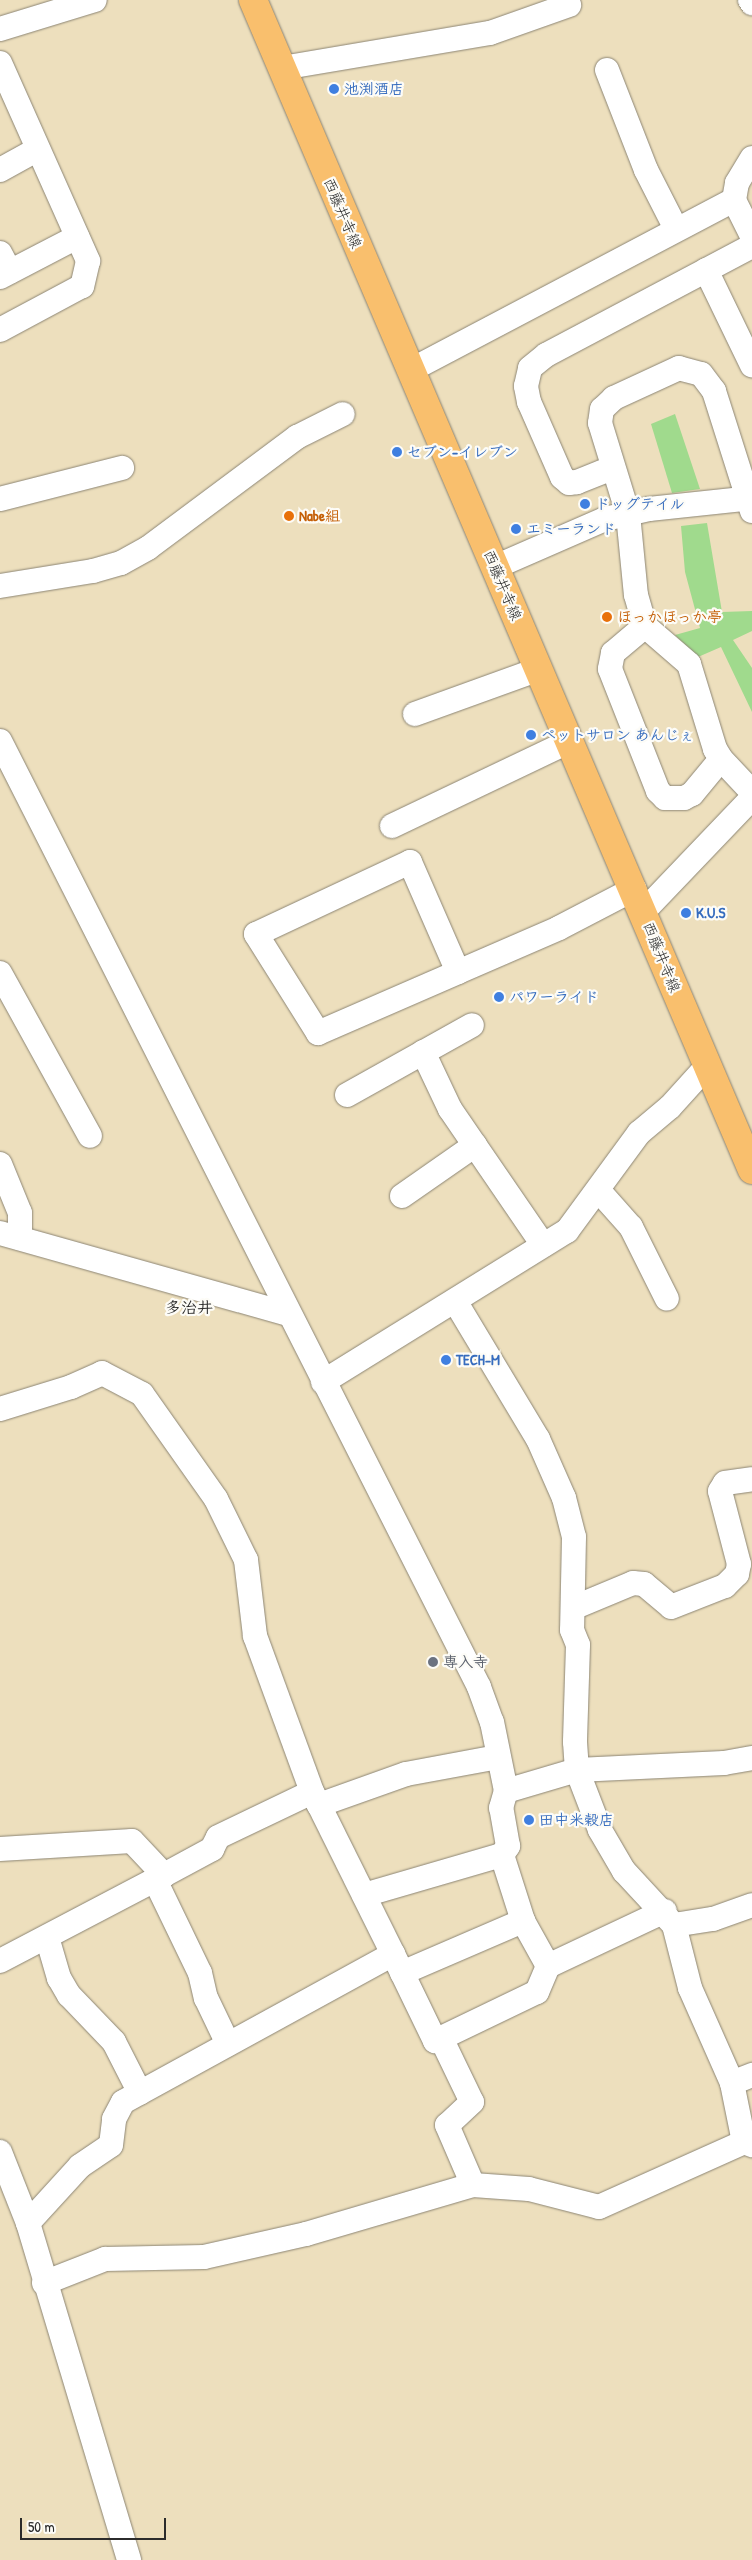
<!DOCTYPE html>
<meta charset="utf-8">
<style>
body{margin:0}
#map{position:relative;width:752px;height:2560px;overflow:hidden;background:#eddfbd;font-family:"Patrick Hand","Klee One",sans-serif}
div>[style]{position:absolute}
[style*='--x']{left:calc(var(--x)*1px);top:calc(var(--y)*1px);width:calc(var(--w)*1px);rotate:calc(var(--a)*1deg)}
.green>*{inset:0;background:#a0da8d}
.roads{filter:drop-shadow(0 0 1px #8c8574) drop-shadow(0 0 1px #8c8574)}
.minor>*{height:24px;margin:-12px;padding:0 12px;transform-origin:12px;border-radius:12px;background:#fff}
.major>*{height:28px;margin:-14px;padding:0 14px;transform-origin:14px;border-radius:14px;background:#f9bf6d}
.dots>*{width:14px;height:14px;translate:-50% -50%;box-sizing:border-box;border:2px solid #fdfcf7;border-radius:50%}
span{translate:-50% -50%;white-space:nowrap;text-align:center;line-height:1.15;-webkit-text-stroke:4.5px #fdfcf7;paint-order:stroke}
.shop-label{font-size:15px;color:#366cbe;font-weight:700}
.left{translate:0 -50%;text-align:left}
.street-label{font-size:15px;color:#2b2b2b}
.food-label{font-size:15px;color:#c56008;font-weight:700}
.worship-label{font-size:15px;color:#5b616d;font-weight:700}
.neighbourhood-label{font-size:16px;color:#2b2b2b;font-weight:700}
.scale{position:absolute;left:20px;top:2518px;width:146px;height:22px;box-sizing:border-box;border:2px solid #2b2b2b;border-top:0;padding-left:6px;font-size:15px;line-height:18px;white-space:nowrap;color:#2b2b2b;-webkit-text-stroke:4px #fdfcf7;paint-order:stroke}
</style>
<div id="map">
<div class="green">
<i style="clip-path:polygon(675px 414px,700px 489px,672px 493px,651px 424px)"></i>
<i style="clip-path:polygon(707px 523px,722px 612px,752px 611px,752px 631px,733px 640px,752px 668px,752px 712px,721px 647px,698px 657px,675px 635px,700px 628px,685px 572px,681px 526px)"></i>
</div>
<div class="roads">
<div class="minor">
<i style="--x:750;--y:0;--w:4;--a:56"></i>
<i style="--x:0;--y:29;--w:99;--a:-17"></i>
<i style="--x:0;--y:63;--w:217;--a:66"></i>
<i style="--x:88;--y:261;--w:26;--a:103"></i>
<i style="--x:82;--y:286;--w:93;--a:151.8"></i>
<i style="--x:282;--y:68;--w:211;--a:-9.6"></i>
<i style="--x:490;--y:33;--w:84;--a:-19.5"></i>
<i style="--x:607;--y:70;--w:107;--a:68.7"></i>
<i style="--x:646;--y:170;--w:66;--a:63"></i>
<i style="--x:0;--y:170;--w:43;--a:-28.9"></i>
<i style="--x:734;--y:200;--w:17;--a:-80"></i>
<i style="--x:737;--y:183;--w:29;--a:-59"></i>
<i style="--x:0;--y:253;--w:21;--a:62"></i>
<i style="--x:706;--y:270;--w:106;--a:64.2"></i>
<i style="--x:0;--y:277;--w:87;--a:-27.5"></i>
<i style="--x:411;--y:370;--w:365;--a:-27.8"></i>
<i style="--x:734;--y:200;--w:40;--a:63.4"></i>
<i style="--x:612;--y:468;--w:38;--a:158"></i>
<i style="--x:577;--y:482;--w:8;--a:173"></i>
<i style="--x:569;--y:483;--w:9;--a:-139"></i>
<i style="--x:562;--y:477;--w:82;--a:-113.7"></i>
<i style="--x:529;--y:402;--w:16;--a:-101"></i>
<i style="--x:526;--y:386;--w:18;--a:-77"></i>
<i style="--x:530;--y:368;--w:21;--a:-39"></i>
<i style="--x:546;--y:355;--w:233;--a:-27.9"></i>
<i style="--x:0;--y:499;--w:126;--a:-14.3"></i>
<i style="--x:752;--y:511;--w:126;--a:-107.6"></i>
<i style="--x:714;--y:391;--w:21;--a:-127"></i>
<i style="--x:701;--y:374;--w:23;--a:-165"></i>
<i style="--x:679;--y:368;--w:72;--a:155.2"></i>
<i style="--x:614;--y:398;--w:16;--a:137"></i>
<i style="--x:602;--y:409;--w:14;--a:98"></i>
<i style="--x:600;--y:423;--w:95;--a:72.9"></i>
<i style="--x:628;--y:514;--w:81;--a:84.4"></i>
<i style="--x:636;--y:595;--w:32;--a:74"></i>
<i style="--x:645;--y:626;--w:58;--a:40.8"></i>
<i style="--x:689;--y:664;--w:89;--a:73"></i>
<i style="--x:715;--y:749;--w:12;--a:59"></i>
<i style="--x:721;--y:759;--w:45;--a:46.8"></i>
<i style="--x:495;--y:567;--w:120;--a:-23.6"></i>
<i style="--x:605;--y:519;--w:45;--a:-12.8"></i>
<i style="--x:649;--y:509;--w:104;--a:-6.1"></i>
<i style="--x:0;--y:586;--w:94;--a:-9.2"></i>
<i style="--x:93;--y:571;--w:29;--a:-16"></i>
<i style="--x:121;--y:563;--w:31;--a:-29"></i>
<i style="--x:148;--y:548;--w:186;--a:-36.7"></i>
<i style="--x:297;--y:437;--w:51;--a:-26.6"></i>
<i style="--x:645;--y:626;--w:42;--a:139.8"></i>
<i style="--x:613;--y:653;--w:16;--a:101"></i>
<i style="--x:610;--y:669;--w:131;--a:68.5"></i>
<i style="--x:658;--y:791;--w:10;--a:45"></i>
<i style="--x:665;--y:798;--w:19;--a:0"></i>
<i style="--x:684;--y:798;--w:9;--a:-27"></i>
<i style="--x:692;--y:794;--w:45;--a:-50.4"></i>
<i style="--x:415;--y:714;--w:132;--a:-19.9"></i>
<i style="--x:0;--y:741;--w:1060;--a:63.14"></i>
<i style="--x:479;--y:1687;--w:37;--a:70"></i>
<i style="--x:492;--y:1722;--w:70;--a:78.5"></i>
<i style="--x:506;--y:1791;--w:74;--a:-16.5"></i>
<i style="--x:577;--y:1770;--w:147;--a:-2.7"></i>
<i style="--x:724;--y:1763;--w:28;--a:-10"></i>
<i style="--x:392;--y:826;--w:197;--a:-25.5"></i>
<i style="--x:643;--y:912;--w:158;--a:-46.3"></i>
<i style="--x:458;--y:972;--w:120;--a:-113.6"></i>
<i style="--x:410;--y:862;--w:170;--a:154.9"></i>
<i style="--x:256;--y:934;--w:117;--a:57.9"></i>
<i style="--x:318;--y:1033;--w:153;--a:-23.5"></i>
<i style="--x:458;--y:972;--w:110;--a:-23.5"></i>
<i style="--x:559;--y:928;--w:85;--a:-27.5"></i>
<i style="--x:0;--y:973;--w:186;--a:61.1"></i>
<i style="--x:423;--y:1052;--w:63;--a:64.7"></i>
<i style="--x:450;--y:1109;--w:165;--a:55.6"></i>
<i style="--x:347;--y:1095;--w:143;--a:-29.2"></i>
<i style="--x:0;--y:1164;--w:53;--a:67.8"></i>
<i style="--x:20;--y:1213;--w:25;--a:90"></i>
<i style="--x:599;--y:1191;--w:48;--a:48.4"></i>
<i style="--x:631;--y:1227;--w:80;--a:63.4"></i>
<i style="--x:402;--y:1196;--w:89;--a:-34.9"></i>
<i style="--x:0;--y:1233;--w:300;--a:15.7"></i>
<i style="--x:455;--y:1301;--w:161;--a:59"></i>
<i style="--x:538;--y:1439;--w:64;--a:66.2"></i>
<i style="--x:564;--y:1498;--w:40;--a:75.6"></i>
<i style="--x:574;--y:1537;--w:93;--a:91.2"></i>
<i style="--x:572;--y:1630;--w:16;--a:68"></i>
<i style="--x:578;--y:1645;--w:97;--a:91.8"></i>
<i style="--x:575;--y:1742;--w:28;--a:86"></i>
<i style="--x:577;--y:1770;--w:64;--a:69"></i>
<i style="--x:600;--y:1830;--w:48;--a:59.7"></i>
<i style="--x:624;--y:1871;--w:74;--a:47.2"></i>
<i style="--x:674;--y:1925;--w:65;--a:75.7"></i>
<i style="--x:690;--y:1988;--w:104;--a:66.1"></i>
<i style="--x:732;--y:2083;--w:60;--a:78.5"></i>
<i style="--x:323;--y:1382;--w:287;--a:-31.8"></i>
<i style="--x:567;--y:1231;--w:122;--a:-53.7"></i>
<i style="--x:639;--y:1133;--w:40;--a:-40"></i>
<i style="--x:670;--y:1107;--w:55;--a:-47.9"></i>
<i style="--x:0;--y:1409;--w:74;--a:-17.2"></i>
<i style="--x:71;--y:1387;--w:34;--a:-24"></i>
<i style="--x:102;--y:1373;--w:45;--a:27.7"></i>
<i style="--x:142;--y:1394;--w:128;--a:54.8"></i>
<i style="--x:216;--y:1499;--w:68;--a:63.8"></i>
<i style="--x:246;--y:1560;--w:77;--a:83.2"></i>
<i style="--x:255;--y:1636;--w:166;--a:69.9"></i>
<i style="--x:573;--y:1608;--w:65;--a:-22.6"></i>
<i style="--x:633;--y:1583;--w:11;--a:5"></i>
<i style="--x:644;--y:1584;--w:35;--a:40"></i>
<i style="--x:671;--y:1607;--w:58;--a:-21.3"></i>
<i style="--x:725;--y:1586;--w:17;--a:-45"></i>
<i style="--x:737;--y:1574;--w:10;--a:-79"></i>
<i style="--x:739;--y:1564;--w:75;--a:-104.6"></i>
<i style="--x:720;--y:1491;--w:9;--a:-58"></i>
<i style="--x:725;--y:1483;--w:27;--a:-8"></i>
<i style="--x:319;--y:1805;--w:166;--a:63.6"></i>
<i style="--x:0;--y:1849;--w:132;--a:-3.5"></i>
<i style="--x:132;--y:1841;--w:47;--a:46.7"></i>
<i style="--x:164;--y:1875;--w:55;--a:-28.4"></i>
<i style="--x:212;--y:1849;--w:13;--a:-63"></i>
<i style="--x:218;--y:1837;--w:104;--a:-25.6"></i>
<i style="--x:312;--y:1792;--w:15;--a:62"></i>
<i style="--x:319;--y:1805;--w:92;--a:-19.6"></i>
<i style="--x:406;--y:1774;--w:94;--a:-10.5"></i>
<i style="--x:502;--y:1855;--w:69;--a:72.3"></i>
<i style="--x:155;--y:1880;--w:103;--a:64.2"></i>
<i style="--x:200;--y:1973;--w:26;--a:77"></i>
<i style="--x:206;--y:1998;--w:51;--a:64.4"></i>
<i style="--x:364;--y:1895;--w:144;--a:-16.2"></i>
<i style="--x:502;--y:1855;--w:11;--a:-56"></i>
<i style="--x:508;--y:1846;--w:39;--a:-100"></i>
<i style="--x:501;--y:1808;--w:18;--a:-74"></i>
<i style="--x:674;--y:1925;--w:39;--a:-9"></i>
<i style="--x:713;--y:1919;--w:41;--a:-19.7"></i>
<i style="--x:47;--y:1937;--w:43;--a:73.7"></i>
<i style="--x:59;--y:1978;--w:20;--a:60"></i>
<i style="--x:69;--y:1995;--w:65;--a:46.2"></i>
<i style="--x:114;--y:2042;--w:57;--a:63"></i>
<i style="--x:0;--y:1961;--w:185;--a:-27.7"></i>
<i style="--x:402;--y:1973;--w:132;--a:-23.3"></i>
<i style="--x:523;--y:1921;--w:51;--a:60.9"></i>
<i style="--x:441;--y:2038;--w:71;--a:64.2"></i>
<i style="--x:472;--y:2102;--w:34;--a:137"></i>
<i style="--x:447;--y:2125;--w:65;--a:66.6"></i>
<i style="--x:732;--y:2083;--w:22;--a:-22"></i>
<i style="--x:0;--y:2152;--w:76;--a:68.5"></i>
<i style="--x:28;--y:2223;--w:352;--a:73.3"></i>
<i style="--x:28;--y:2223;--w:77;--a:-47.6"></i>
<i style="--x:80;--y:2166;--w:37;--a:-34"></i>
<i style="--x:111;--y:2145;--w:26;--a:-83"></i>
<i style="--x:114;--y:2119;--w:19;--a:-62"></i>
<i style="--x:123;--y:2102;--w:308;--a:-28.7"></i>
<i style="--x:393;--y:1954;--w:97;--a:64.2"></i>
<i style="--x:435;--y:2041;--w:113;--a:-25.7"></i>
<i style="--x:537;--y:1992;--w:28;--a:-67"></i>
<i style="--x:548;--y:1966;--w:129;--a:-25.2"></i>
<i style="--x:44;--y:2283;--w:66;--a:-21.5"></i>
<i style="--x:105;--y:2259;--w:99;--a:-1.2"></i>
<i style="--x:204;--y:2257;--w:105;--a:-12.7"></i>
<i style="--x:306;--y:2234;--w:174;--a:-16.4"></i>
<i style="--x:473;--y:2185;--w:56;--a:4.1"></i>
<i style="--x:529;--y:2189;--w:72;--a:14.4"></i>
<i style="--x:599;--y:2207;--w:159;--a:-24.1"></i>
<i style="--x:744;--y:2142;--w:9;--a:21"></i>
</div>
<div class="major">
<i style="--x:253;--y:0;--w:1272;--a:66.9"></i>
</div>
</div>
<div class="dots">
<i style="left:334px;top:89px;background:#3f7fe0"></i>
<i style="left:397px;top:452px;background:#3f7fe0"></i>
<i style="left:585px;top:504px;background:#3f7fe0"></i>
<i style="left:289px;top:516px;background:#e8710a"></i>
<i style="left:516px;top:529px;background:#3f7fe0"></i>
<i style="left:607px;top:617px;background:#e8710a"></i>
<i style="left:531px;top:735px;background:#3f7fe0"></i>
<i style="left:686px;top:913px;background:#3f7fe0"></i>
<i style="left:499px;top:997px;background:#3f7fe0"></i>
<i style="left:446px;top:1360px;background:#3f7fe0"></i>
<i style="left:433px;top:1662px;background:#6b7280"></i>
<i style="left:529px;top:1820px;background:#3f7fe0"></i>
</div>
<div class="shop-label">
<span class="left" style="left:344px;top:89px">池渕酒店</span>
<span class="left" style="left:407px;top:452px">セブン-イレブン</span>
<span class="left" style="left:595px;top:504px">ドッグテイル</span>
<span class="left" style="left:526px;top:529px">エミーランド</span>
<span class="left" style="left:541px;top:735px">ペットサロン あんじぇ</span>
<span class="left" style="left:696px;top:913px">K.U.S</span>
<span class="left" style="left:509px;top:997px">パワーライド</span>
<span class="left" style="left:456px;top:1360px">TECH-M</span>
<span class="left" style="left:539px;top:1820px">田中米穀店</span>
</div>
<div class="street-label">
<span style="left:343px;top:213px;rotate:67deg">西藤井寺線</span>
<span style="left:503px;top:585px;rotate:67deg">西藤井寺線</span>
<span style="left:662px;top:957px;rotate:68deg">西藤井寺線</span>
</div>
<div class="food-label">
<span class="left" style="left:299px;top:516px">Nabe組</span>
<span class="left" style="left:617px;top:617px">ほっかほっか亭</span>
</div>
<div class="worship-label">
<span class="left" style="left:443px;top:1662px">専入寺</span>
</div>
<div class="neighbourhood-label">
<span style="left:189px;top:1307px">多治井</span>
</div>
<div class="scale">50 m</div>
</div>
